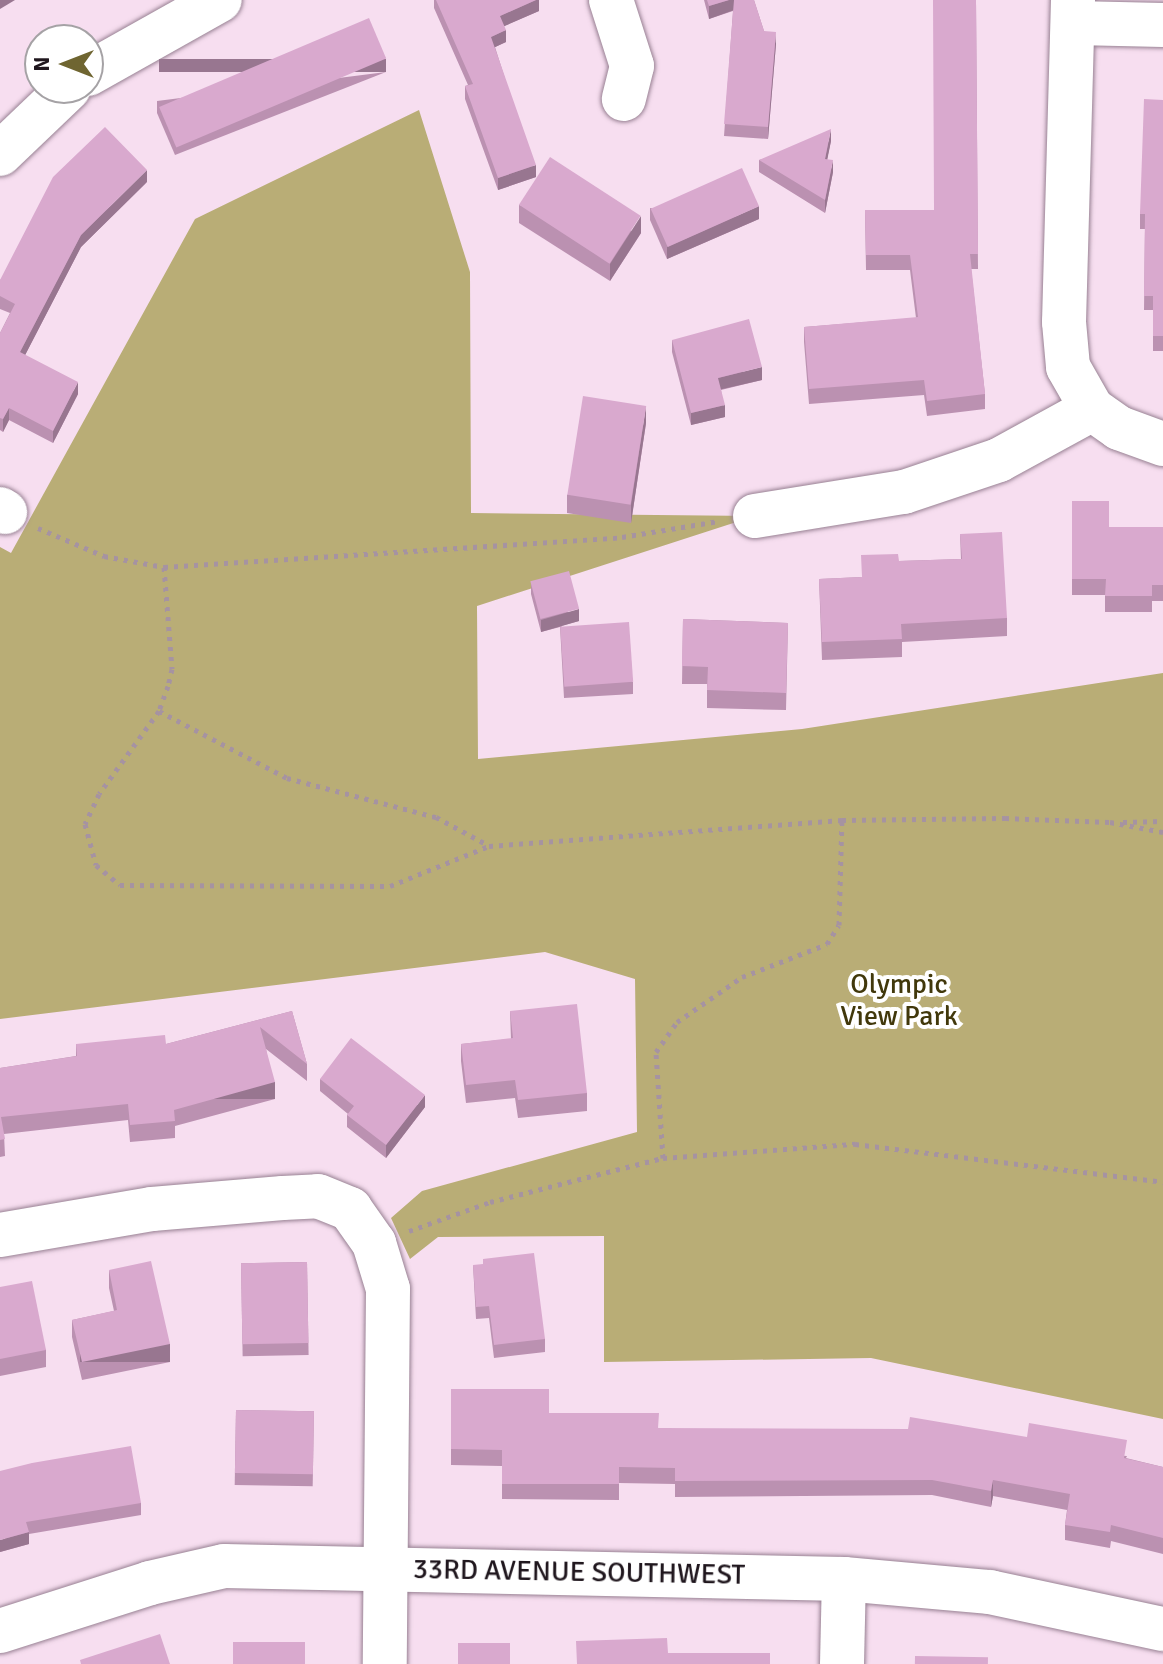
<!DOCTYPE html>
<style>
body{margin:0}
#map{position:relative;width:1163px;height:1664px;overflow:hidden;background:#f7def0;font-family:Signika,sans-serif}
div>[style]{position:absolute}
[style*='--x']{left:calc(var(--x)*1px);top:calc(var(--y)*1px);width:calc(var(--w)*1px);rotate:calc(var(--a)*1deg)}
.forest>*{inset:0;background:#b9ad76}
.path>*{height:5px;margin-top:-2.5px;transform-origin:0;background:repeating-linear-gradient(90deg,#a693a1 0 4px,transparent 0 10px)}
.roads{filter:drop-shadow(0 0 2px #988193) drop-shadow(0 0 2px #988193)}
.minor>*{height:44px;margin:-22px;padding:0 22px;transform-origin:22px;border-radius:22px;background:#fff}
.wall>*{inset:0;background:#bb91b1;transform-origin:0 0}
.shaded-wall>*{inset:0;background:#987690;transform-origin:0 0}
.building>*{inset:0;background:#d9a9ce;transform-origin:0 0}
span{translate:-50% -50%;white-space:nowrap;text-align:center;line-height:1.15;-webkit-text-stroke:8px #fff;paint-order:stroke}
.park-label{font-size:28px;color:#41380b}
.street-label{font-size:28px;color:#1f161d}
.north{position:absolute;left:24px;top:24px;width:80px;height:80px;box-sizing:border-box;background:#fff;border:2px solid #a5a2a5;border-radius:50%;rotate:270deg;font-size:22px;font-weight:700;line-height:32px;text-align:center;color:#1f161d}
.north::after{content:'';display:block;margin:auto;width:28px;height:36px;background:#6f6531;clip-path:polygon(50% 0,100% 100%,50% 72%,0 100%)}
</style>
<div id="map">
<div class="forest">
<i style="clip-path:polygon(419px 110px,470px 272px,471px 513px,755px 516px,477px 606px,478px 759px,802px 729px,1163px 673px,1163px 1419px,871px 1358px,604px 1362px,604px 1236px,438px 1237px,410px 1259px,391px 1218px,422px 1191px,637px 1132px,635px 979px,545px 952px,0 1019px,0 547px,11px 553px,195px 219px)"></i>
</div>
<div class="path">
<i style="--x:38;--y:528;--w:72;--a:23"></i>
<i style="--x:104;--y:556;--w:61;--a:10.4"></i>
<i style="--x:164;--y:567;--w:459;--a:-3.7"></i>
<i style="--x:622;--y:537;--w:98;--a:-9.4"></i>
<i style="--x:164;--y:567;--w:102;--a:85.5"></i>
<i style="--x:172;--y:669;--w:17;--a:103"></i>
<i style="--x:168;--y:686;--w:27;--a:110"></i>
<i style="--x:159;--y:711;--w:102;--a:125.9"></i>
<i style="--x:99;--y:794;--w:33;--a:115"></i>
<i style="--x:85;--y:824;--w:42;--a:75"></i>
<i style="--x:96;--y:865;--w:31;--a:40"></i>
<i style="--x:120;--y:885;--w:270;--a:0.2"></i>
<i style="--x:390;--y:886;--w:107;--a:-22"></i>
<i style="--x:489;--y:846;--w:354;--a:-4.2"></i>
<i style="--x:842;--y:820;--w:163;--a:-0.7"></i>
<i style="--x:1005;--y:818;--w:105;--a:2.2"></i>
<i style="--x:1110;--y:822;--w:54;--a:10.7"></i>
<i style="--x:159;--y:711;--w:144;--a:27.6"></i>
<i style="--x:287;--y:778;--w:154;--a:14.7"></i>
<i style="--x:436;--y:817;--w:59;--a:28.3"></i>
<i style="--x:1123;--y:822;--w:40;--a:-1.4"></i>
<i style="--x:663;--y:1158;--w:106;--a:-93.8"></i>
<i style="--x:656;--y:1052;--w:37;--a:-55"></i>
<i style="--x:677;--y:1022;--w:79;--a:-34.7"></i>
<i style="--x:742;--y:977;--w:91;--a:-21.2"></i>
<i style="--x:827;--y:944;--w:22;--a:-58"></i>
<i style="--x:839;--y:925;--w:105;--a:-88.4"></i>
<i style="--x:409;--y:1231;--w:86;--a:-19.7"></i>
<i style="--x:490;--y:1202;--w:179;--a:-14.3"></i>
<i style="--x:663;--y:1158;--w:193;--a:-4.2"></i>
<i style="--x:855;--y:1144;--w:310;--a:7"></i>
</div>
<div class="roads">
<div class="minor">
<i style="--x:611;--y:0;--w:69;--a:72.3"></i>
<i style="--x:632;--y:66;--w:34;--a:104"></i>
<i style="--x:1073;--y:0;--w:322;--a:91.6"></i>
<i style="--x:1064;--y:322;--w:45;--a:84.9"></i>
<i style="--x:1068;--y:367;--w:48;--a:60.3"></i>
<i style="--x:1075;--y:23;--w:88;--a:1.3"></i>
<i style="--x:88;--y:74;--w:151;--a:-29.3"></i>
<i style="--x:0;--y:154;--w:95;--a:-43.7"></i>
<i style="--x:0;--y:509;--w:6;--a:31"></i>
<i style="--x:755;--y:516;--w:151;--a:-9.2"></i>
<i style="--x:904;--y:492;--w:100;--a:-18.6"></i>
<i style="--x:999;--y:460;--w:106;--a:-28.7"></i>
<i style="--x:1092;--y:409;--w:33;--a:35"></i>
<i style="--x:1119;--y:428;--w:47;--a:20"></i>
<i style="--x:0;--y:1235;--w:154;--a:-9.7"></i>
<i style="--x:152;--y:1209;--w:131;--a:-4.8"></i>
<i style="--x:283;--y:1198;--w:35;--a:-3"></i>
<i style="--x:318;--y:1196;--w:35;--a:22"></i>
<i style="--x:350;--y:1209;--w:42;--a:54.8"></i>
<i style="--x:374;--y:1243;--w:48;--a:73.1"></i>
<i style="--x:388;--y:1289;--w:375;--a:90.5"></i>
<i style="--x:0;--y:1631;--w:157;--a:-17.7"></i>
<i style="--x:150;--y:1583;--w:76;--a:-12.9"></i>
<i style="--x:224;--y:1566;--w:620;--a:1.2"></i>
<i style="--x:844;--y:1579;--w:147;--a:5.1"></i>
<i style="--x:990;--y:1592;--w:177;--a:12.1"></i>
<i style="--x:842;--y:1664;--w:85;--a:-88.7"></i>
</div>
</div>
<div class="wall">
<i style="clip-path:polygon(434px 0,539px 0,539px 11px,504px 26px,506px 42px,495px 47px,536px 177px,498px 190px,465px 99px,465px 86px,468px 85px,434px 8px)"></i>
<i style="clip-path:polygon(704px 0,754px 0,764px 31px,776px 44px,768px 139px,724px 136px,733px 11px,709px 19px)"></i>
<i style="clip-path:polygon(976px 0,978px 269px,971px 269px,985px 394px,985px 409px,927px 416px,924px 395px,809px 404px,804px 342px,804px 327px,916px 318px,910px 270px,866px 270px,865px 210px,934px 210px)"></i>
<i style="clip-path:polygon(386px 72px,175px 155px,157px 113px,157px 101px)"></i>
<i style="clip-path:polygon(1163px 100px,1163px 351px,1153px 351px,1153px 310px,1144px 310px,1145px 229px,1140px 229px,1140px 214px)"></i>
<i style="clip-path:polygon(831px 141px,827px 159px,833px 172px,825px 213px,759px 172px,759px 160px)"></i>
<i style="clip-path:polygon(147px 182px,81px 247px,25px 355px,78px 394px,53px 443px,9px 420px,3px 432px,0 430px,0 333px,10px 313px,0 309px,0 280px)"></i>
<i style="clip-path:polygon(519px 205px,641px 233px,610px 281px,519px 223px)"></i>
<i style="clip-path:polygon(650px 208px,759px 219px,667px 259px,650px 220px)"></i>
<i style="clip-path:polygon(672px 340px,762px 380px,721px 390px,725px 417px,691px 425px,672px 352px)"></i>
<i style="clip-path:polygon(646px 423px,631px 523px,567px 513px,567px 495px)"></i>
<i style="clip-path:polygon(1072px 501px,1109px 527px,1163px 527px,1163px 601px,1152px 601px,1152px 612px,1105px 612px,1105px 595px,1072px 595px)"></i>
<i style="clip-path:polygon(960px 534px,1007px 618px,1007px 636px,902px 642px,902px 657px,822px 660px,819px 579px,862px 577px,899px 561px,961px 559px)"></i>
<i style="clip-path:polygon(531px 582px,579px 621px,561px 626px,633px 682px,633px 694px,564px 698px,560px 627px,541px 632px,531px 594px)"></i>
<i style="clip-path:polygon(683px 619px,788px 623px,786px 710px,707px 708px,707px 684px,682px 684px)"></i>
<i style="clip-path:polygon(292px 1011px,307px 1064px,307px 1081px,266px 1049px,275px 1099px,175px 1126px,175px 1138px,130px 1142px,128px 1120px,4px 1134px,5px 1156px,0 1157px,0 1068px,76px 1056px,76px 1044px,166px 1044px)"></i>
<i style="clip-path:polygon(510px 1011px,587px 1093px,587px 1111px,518px 1118px,515px 1098px,466px 1103px,461px 1061px,461px 1044px,511px 1039px)"></i>
<i style="clip-path:polygon(320px 1079px,425px 1107px,386px 1158px,347px 1127px,347px 1115px,348px 1114px,320px 1091px)"></i>
<i style="left:307px;top:1262px;width:93px;height:66px;rotate:89deg"></i>
<i style="clip-path:polygon(473px 1265px,545px 1339px,545px 1352px,494px 1358px,489px 1318px,476px 1319px)"></i>
<i style="clip-path:polygon(109px 1270px,170px 1362px,82px 1380px,72px 1337px,72px 1320px,114px 1311px,109px 1288px)"></i>
<i style="clip-path:polygon(0 1287px,46px 1350px,46px 1367px,0 1376px)"></i>
<i style="clip-path:polygon(451px 1389px,549px 1413px,659px 1428px,1127px 1456px,1126px 1458px,1163px 1467px,1163px 1554px,1111px 1541px,1110px 1548px,1065px 1540px,1065px 1525px,1067px 1510px,993px 1496px,991px 1507px,932px 1495px,675px 1497px,675px 1484px,619px 1483px,619px 1500px,502px 1499px,502px 1466px,451px 1465px)"></i>
<i style="left:236px;top:1410px;width:78px;height:75px;rotate:1deg"></i>
<i style="clip-path:polygon(32px 1463px,141px 1503px,141px 1515px,29px 1534px,29px 1544px,0 1552px)"></i>
</div>
<div class="shaded-wall">
<i style="clip-path:polygon(0 0,15px 0,0 9px)"></i>
<i style="clip-path:polygon(536px 0,539px 0,539px 11px,500px 28px,500px 16px)"></i>
<i style="clip-path:polygon(729px 0,734px 0,734px 10px,709px 19px,709px 6px)"></i>
<i style="clip-path:polygon(506px 30px,506px 42px,491px 49px,491px 37px)"></i>
<i style="clip-path:polygon(776px 32px,776px 44px,768px 139px,768px 127px)"></i>
<i style="left:386px;top:59px;width:13px;height:227px;rotate:90deg"></i>
<i style="clip-path:polygon(831px 129px,831px 141px,825px 171px,825px 159px)"></i>
<i style="clip-path:polygon(833px 160px,833px 172px,825px 213px,825px 200px)"></i>
<i style="clip-path:polygon(536px 165px,536px 177px,498px 190px,498px 178px)"></i>
<i style="clip-path:polygon(147px 170px,147px 182px,81px 247px,20px 365px,20px 352px,81px 235px)"></i>
<i style="clip-path:polygon(759px 206px,759px 219px,667px 259px,667px 247px)"></i>
<i style="clip-path:polygon(641px 216px,641px 233px,610px 281px,610px 264px)"></i>
<i style="clip-path:polygon(762px 367px,762px 380px,718px 390px,718px 378px)"></i>
<i style="clip-path:polygon(78px 382px,78px 394px,53px 443px,53px 431px)"></i>
<i style="clip-path:polygon(725px 405px,725px 417px,691px 425px,691px 413px)"></i>
<i style="clip-path:polygon(646px 406px,646px 423px,631px 523px,631px 505px)"></i>
<i style="clip-path:polygon(9px 408px,9px 420px,3px 432px,3px 419px)"></i>
<i style="clip-path:polygon(579px 609px,579px 621px,541px 632px,541px 620px)"></i>
<i style="left:275px;top:1082px;width:17px;height:105px;rotate:90deg"></i>
<i style="clip-path:polygon(425px 1095px,425px 1107px,386px 1158px,386px 1145px)"></i>
<i style="left:170px;top:1344px;width:18px;height:90px;rotate:90deg"></i>
<i style="clip-path:polygon(993px 1480px,993px 1496px,991px 1507px,991px 1491px)"></i>
<i style="clip-path:polygon(29px 1532px,29px 1544px,0 1552px,0 1540px)"></i>
</div>
<div class="building">
<i style="clip-path:polygon(436px 0,536px 0,500px 16px,506px 30px,491px 37px,536px 165px,498px 178px,465px 86px,473px 84px)"></i>
<i style="clip-path:polygon(707px 0,729px 0,709px 6px)"></i>
<i style="clip-path:polygon(734px 0,754px 0,764px 31px,776px 32px,768px 127px,724px 124px)"></i>
<i style="clip-path:polygon(933px 0,976px 0,978px 254px,970px 254px,985px 394px,927px 401px,924px 380px,809px 389px,804px 327px,918px 317px,910px 255px,866px 255px,865px 210px,934px 210px)"></i>
<i style="left:369px;top:18px;width:44px;height:228px;rotate:67deg"></i>
<i style="clip-path:polygon(1144px 99px,1163px 100px,1163px 336px,1153px 336px,1153px 296px,1144px 296px,1145px 214px,1140px 214px)"></i>
<i style="clip-path:polygon(105px 127px,147px 170px,81px 235px,20px 352px,78px 382px,53px 431px,9px 408px,3px 419px,0 418px,0 333px,15px 304px,0 296px,0 280px,53px 177px)"></i>
<i style="clip-path:polygon(831px 129px,825px 159px,833px 160px,825px 200px,759px 160px)"></i>
<i style="left:550px;top:157px;width:108px;height:57px;rotate:33deg"></i>
<i style="left:742px;top:168px;width:42px;height:100px;rotate:66deg"></i>
<i style="clip-path:polygon(749px 319px,762px 367px,718px 378px,725px 405px,691px 413px,672px 340px)"></i>
<i style="left:583px;top:396px;width:64px;height:100px;rotate:9deg"></i>
<i style="clip-path:polygon(1072px 501px,1109px 501px,1109px 527px,1163px 527px,1163px 585px,1152px 585px,1152px 596px,1105px 596px,1106px 579px,1072px 579px)"></i>
<i style="clip-path:polygon(1002px 532px,1007px 618px,901px 624px,902px 639px,822px 642px,819px 579px,862px 577px,861px 555px,898px 554px,899px 561px,962px 559px,960px 534px)"></i>
<i style="left:569px;top:571px;width:39px;height:40px;rotate:75deg"></i>
<i style="clip-path:polygon(683px 619px,788px 623px,786px 693px,707px 690px,708px 667px,682px 666px)"></i>
<i style="left:629px;top:622px;width:60px;height:69px;rotate:86deg"></i>
<i style="clip-path:polygon(577px 1004px,587px 1093px,518px 1100px,515px 1080px,466px 1085px,461px 1044px,513px 1038px,510px 1011px)"></i>
<i style="clip-path:polygon(292px 1011px,307px 1064px,260px 1027px,275px 1082px,174px 1110px,175px 1121px,130px 1125px,128px 1104px,1px 1117px,5px 1139px,0 1140px,0 1068px,77px 1056px,76px 1044px,165px 1035px,166px 1044px)"></i>
<i style="clip-path:polygon(351px 1038px,425px 1095px,386px 1145px,347px 1115px,354px 1106px,320px 1079px)"></i>
<i style="clip-path:polygon(534px 1253px,545px 1339px,494px 1345px,489px 1306px,476px 1307px,473px 1265px,483px 1264px,483px 1259px)"></i>
<i style="clip-path:polygon(151px 1261px,170px 1344px,82px 1362px,72px 1320px,117px 1310px,109px 1270px)"></i>
<i style="left:307px;top:1262px;width:81px;height:66px;rotate:89deg"></i>
<i style="clip-path:polygon(32px 1281px,46px 1350px,0 1359px,0 1287px)"></i>
<i style="clip-path:polygon(451px 1389px,549px 1389px,549px 1413px,659px 1413px,658px 1428px,908px 1429px,910px 1417px,1027px 1437px,1029px 1423px,1127px 1440px,1124px 1458px,1163px 1467px,1163px 1538px,1111px 1525px,1110px 1532px,1065px 1525px,1070px 1494px,993px 1480px,991px 1491px,932px 1480px,675px 1481px,675px 1468px,619px 1467px,619px 1484px,502px 1484px,502px 1450px,451px 1449px)"></i>
<i style="left:236px;top:1410px;width:78px;height:63px;rotate:1deg"></i>
<i style="clip-path:polygon(131px 1446px,141px 1503px,26px 1522px,29px 1532px,0 1540px,0 1471px,32px 1463px)"></i>
<i style="clip-path:polygon(160px 1634px,170px 1664px,81px 1664px,80px 1660px)"></i>
<i style="clip-path:polygon(667px 1638px,668px 1653px,770px 1653px,770px 1664px,577px 1664px,576px 1641px)"></i>
<i style="left:233px;top:1642px;width:72px;height:22px"></i>
<i style="left:458px;top:1643px;width:52px;height:21px"></i>
<i style="left:915px;top:1656px;width:73px;height:8px;rotate:1deg"></i>
</div>
<div class="park-label">
<span style="left:899px;top:1000px">Olympic<br>View Park</span>
</div>
<div class="street-label">
<span style="left:579px;top:1572px;rotate:1deg">33RD AVENUE SOUTHWEST</span>
</div>
<div class="north">N</div>
</div>
